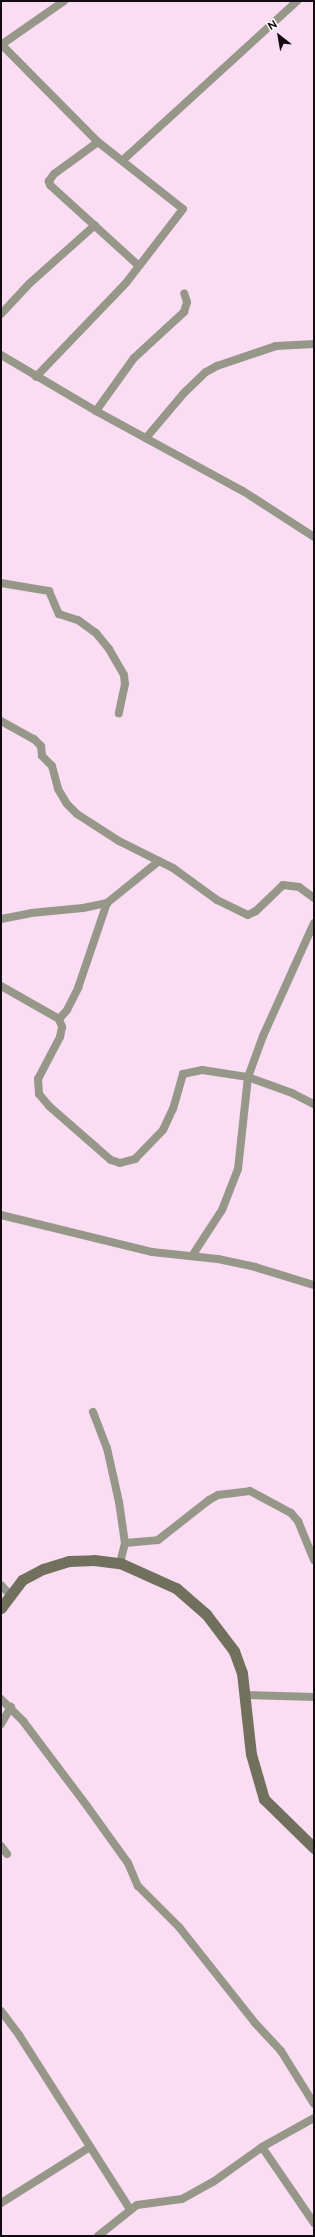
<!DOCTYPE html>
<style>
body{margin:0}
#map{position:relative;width:315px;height:2237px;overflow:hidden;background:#faddf2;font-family:Raleway,sans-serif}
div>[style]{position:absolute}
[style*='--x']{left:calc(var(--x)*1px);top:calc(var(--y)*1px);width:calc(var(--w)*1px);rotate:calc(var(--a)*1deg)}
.street>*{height:8px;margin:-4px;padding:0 4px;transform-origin:4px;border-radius:4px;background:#979789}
.secondary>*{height:11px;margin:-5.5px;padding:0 5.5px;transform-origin:5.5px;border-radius:5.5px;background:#71705d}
span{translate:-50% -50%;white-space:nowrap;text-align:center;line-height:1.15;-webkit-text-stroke:3px #fff;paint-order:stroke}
.frame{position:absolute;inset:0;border:2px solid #150c13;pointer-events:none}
.north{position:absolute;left:259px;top:16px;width:40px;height:40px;-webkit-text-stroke:3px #fff;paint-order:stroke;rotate:329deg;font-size:11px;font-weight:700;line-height:16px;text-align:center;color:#150c13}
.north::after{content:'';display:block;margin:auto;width:14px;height:18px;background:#150c13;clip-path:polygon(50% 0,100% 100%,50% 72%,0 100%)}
</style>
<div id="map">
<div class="street">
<i style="--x:1;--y:44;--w:138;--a:45.3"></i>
<i style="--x:98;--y:142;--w:108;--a:38.2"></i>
<i style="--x:183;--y:209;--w:93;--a:127.6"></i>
<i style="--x:126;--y:283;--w:130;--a:133.8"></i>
<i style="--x:1;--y:45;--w:77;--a:-34.9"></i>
<i style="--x:98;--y:142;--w:54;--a:144"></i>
<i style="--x:54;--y:174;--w:9;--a:126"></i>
<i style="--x:49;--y:181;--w:4;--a:76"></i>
<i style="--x:50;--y:185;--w:120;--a:42.3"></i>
<i style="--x:123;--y:160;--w:236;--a:-42.4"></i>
<i style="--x:1;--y:314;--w:42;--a:-46.9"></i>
<i style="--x:30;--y:283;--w:87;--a:-41.7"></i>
<i style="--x:1;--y:355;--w:110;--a:30.5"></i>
<i style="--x:96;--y:411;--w:167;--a:28.6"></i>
<i style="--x:243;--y:491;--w:85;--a:32.9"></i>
<i style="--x:96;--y:411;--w:65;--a:-54.4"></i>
<i style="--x:134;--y:358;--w:68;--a:-42.6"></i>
<i style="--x:184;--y:312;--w:10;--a:-73"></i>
<i style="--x:187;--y:302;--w:9;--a:-108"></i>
<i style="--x:146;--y:438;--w:59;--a:-49.8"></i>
<i style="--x:184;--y:393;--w:30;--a:-44"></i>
<i style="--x:206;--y:372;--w:13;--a:-29"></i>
<i style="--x:217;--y:366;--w:62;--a:-18.7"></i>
<i style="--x:276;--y:346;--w:38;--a:-3"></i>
<i style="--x:1;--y:583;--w:49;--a:9.5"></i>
<i style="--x:49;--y:591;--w:25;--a:67"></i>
<i style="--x:59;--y:614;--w:20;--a:18"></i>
<i style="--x:78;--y:620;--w:22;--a:36"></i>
<i style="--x:96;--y:633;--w:21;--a:51"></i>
<i style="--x:109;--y:649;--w:30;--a:60"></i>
<i style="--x:124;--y:675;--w:9;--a:84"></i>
<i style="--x:125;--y:684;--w:30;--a:102"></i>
<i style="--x:1;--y:721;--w:38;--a:29"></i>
<i style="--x:34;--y:739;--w:10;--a:45"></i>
<i style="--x:41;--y:746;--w:10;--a:84"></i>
<i style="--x:42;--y:756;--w:14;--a:45"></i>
<i style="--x:52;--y:766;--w:24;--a:75"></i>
<i style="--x:58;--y:789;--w:17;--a:59"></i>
<i style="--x:67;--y:804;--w:14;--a:45"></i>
<i style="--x:77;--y:814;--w:50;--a:32.7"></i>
<i style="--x:119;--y:841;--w:60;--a:26.6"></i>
<i style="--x:173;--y:868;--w:54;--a:36"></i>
<i style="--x:217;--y:900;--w:34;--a:26"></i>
<i style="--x:248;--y:915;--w:9;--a:-27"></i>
<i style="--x:256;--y:911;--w:37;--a:-44"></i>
<i style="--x:283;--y:885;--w:16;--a:7"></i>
<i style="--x:299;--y:887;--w:19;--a:36"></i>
<i style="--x:1;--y:919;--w:31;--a:-11"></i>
<i style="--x:31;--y:913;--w:52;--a:-5.5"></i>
<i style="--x:83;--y:908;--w:25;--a:-12"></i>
<i style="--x:107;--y:903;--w:67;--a:-38.9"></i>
<i style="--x:1;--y:986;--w:67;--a:29.6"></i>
<i style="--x:59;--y:1019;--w:9;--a:69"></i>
<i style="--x:62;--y:1027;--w:10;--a:101"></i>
<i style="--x:60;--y:1037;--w:47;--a:117.6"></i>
<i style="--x:38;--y:1079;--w:15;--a:86"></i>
<i style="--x:39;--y:1094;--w:16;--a:50"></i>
<i style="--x:49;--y:1106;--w:82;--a:41.1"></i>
<i style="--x:111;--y:1160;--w:9;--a:18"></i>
<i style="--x:120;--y:1163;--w:16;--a:-15"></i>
<i style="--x:135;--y:1159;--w:40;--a:-46"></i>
<i style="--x:163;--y:1130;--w:23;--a:-65"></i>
<i style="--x:173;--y:1109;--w:36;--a:-74"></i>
<i style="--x:183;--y:1074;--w:19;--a:-12"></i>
<i style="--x:202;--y:1070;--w:47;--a:8.7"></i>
<i style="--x:248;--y:1077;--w:47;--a:20"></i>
<i style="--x:292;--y:1093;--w:25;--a:27"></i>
<i style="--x:59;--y:1019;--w:12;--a:-48"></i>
<i style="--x:67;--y:1010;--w:25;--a:-63"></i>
<i style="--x:78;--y:988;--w:90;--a:-71.2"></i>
<i style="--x:1;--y:1215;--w:155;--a:13.8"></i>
<i style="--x:152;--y:1252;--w:66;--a:6.1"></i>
<i style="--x:218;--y:1259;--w:38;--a:12"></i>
<i style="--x:255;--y:1267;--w:62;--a:17"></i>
<i style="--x:192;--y:1256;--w:55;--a:-56.9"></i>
<i style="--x:222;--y:1210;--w:44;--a:-68.7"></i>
<i style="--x:238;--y:1169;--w:93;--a:-83.8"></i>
<i style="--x:248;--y:1077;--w:44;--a:-69.9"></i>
<i style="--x:263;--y:1036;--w:124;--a:-65.7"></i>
<i style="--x:93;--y:1412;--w:39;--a:69"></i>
<i style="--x:107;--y:1448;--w:55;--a:77.5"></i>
<i style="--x:119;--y:1502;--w:41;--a:81.7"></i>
<i style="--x:125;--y:1543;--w:21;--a:104"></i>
<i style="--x:125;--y:1543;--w:33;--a:-5"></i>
<i style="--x:158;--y:1540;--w:65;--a:-38.1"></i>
<i style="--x:209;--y:1500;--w:10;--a:-29"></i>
<i style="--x:218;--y:1495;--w:32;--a:-7"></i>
<i style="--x:250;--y:1491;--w:47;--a:28.2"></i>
<i style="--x:291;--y:1513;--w:11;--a:49"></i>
<i style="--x:298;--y:1521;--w:42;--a:67.7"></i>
<i style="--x:1;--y:1585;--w:13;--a:48"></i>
<i style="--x:246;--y:1695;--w:68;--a:1.7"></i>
<i style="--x:1;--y:1699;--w:31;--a:45"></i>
<i style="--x:23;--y:1721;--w:106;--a:53"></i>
<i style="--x:87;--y:1806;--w:70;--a:54.3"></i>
<i style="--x:128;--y:1863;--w:25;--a:67"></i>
<i style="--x:138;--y:1886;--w:58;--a:45"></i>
<i style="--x:179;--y:1927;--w:122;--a:51.6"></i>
<i style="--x:255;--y:2023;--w:38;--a:47"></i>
<i style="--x:281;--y:2051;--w:62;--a:58.1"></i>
<i style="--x:1;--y:1724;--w:20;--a:-60"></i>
<i style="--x:1;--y:1846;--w:10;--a:53"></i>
<i style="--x:1;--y:2011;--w:30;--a:53"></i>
<i style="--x:19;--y:2035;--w:206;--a:57.5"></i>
<i style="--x:262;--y:2147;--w:92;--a:55.6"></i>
<i style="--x:1;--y:2203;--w:105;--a:-32.2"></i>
<i style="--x:98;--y:2236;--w:50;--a:-38.5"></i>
<i style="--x:137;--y:2205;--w:45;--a:-7.6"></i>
<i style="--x:182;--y:2199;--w:35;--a:-29"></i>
<i style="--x:213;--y:2182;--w:60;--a:-35.5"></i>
<i style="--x:262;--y:2147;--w:60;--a:-29.1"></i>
</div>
<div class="secondary">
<i style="--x:1;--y:1608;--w:35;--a:-53"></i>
<i style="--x:22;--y:1580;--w:24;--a:-28"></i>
<i style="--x:43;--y:1569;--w:27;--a:-17"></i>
<i style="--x:69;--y:1561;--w:25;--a:-2"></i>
<i style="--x:94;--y:1560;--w:26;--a:7"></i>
<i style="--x:120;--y:1563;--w:61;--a:24.1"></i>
<i style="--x:176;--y:1588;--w:40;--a:41"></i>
<i style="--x:206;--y:1614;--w:46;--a:52.9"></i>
<i style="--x:234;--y:1651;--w:23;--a:70"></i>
<i style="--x:242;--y:1673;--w:81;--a:83.7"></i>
<i style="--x:251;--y:1754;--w:47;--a:73.9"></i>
<i style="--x:264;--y:1799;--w:70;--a:44.4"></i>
</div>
<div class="frame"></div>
<div class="north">N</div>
</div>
